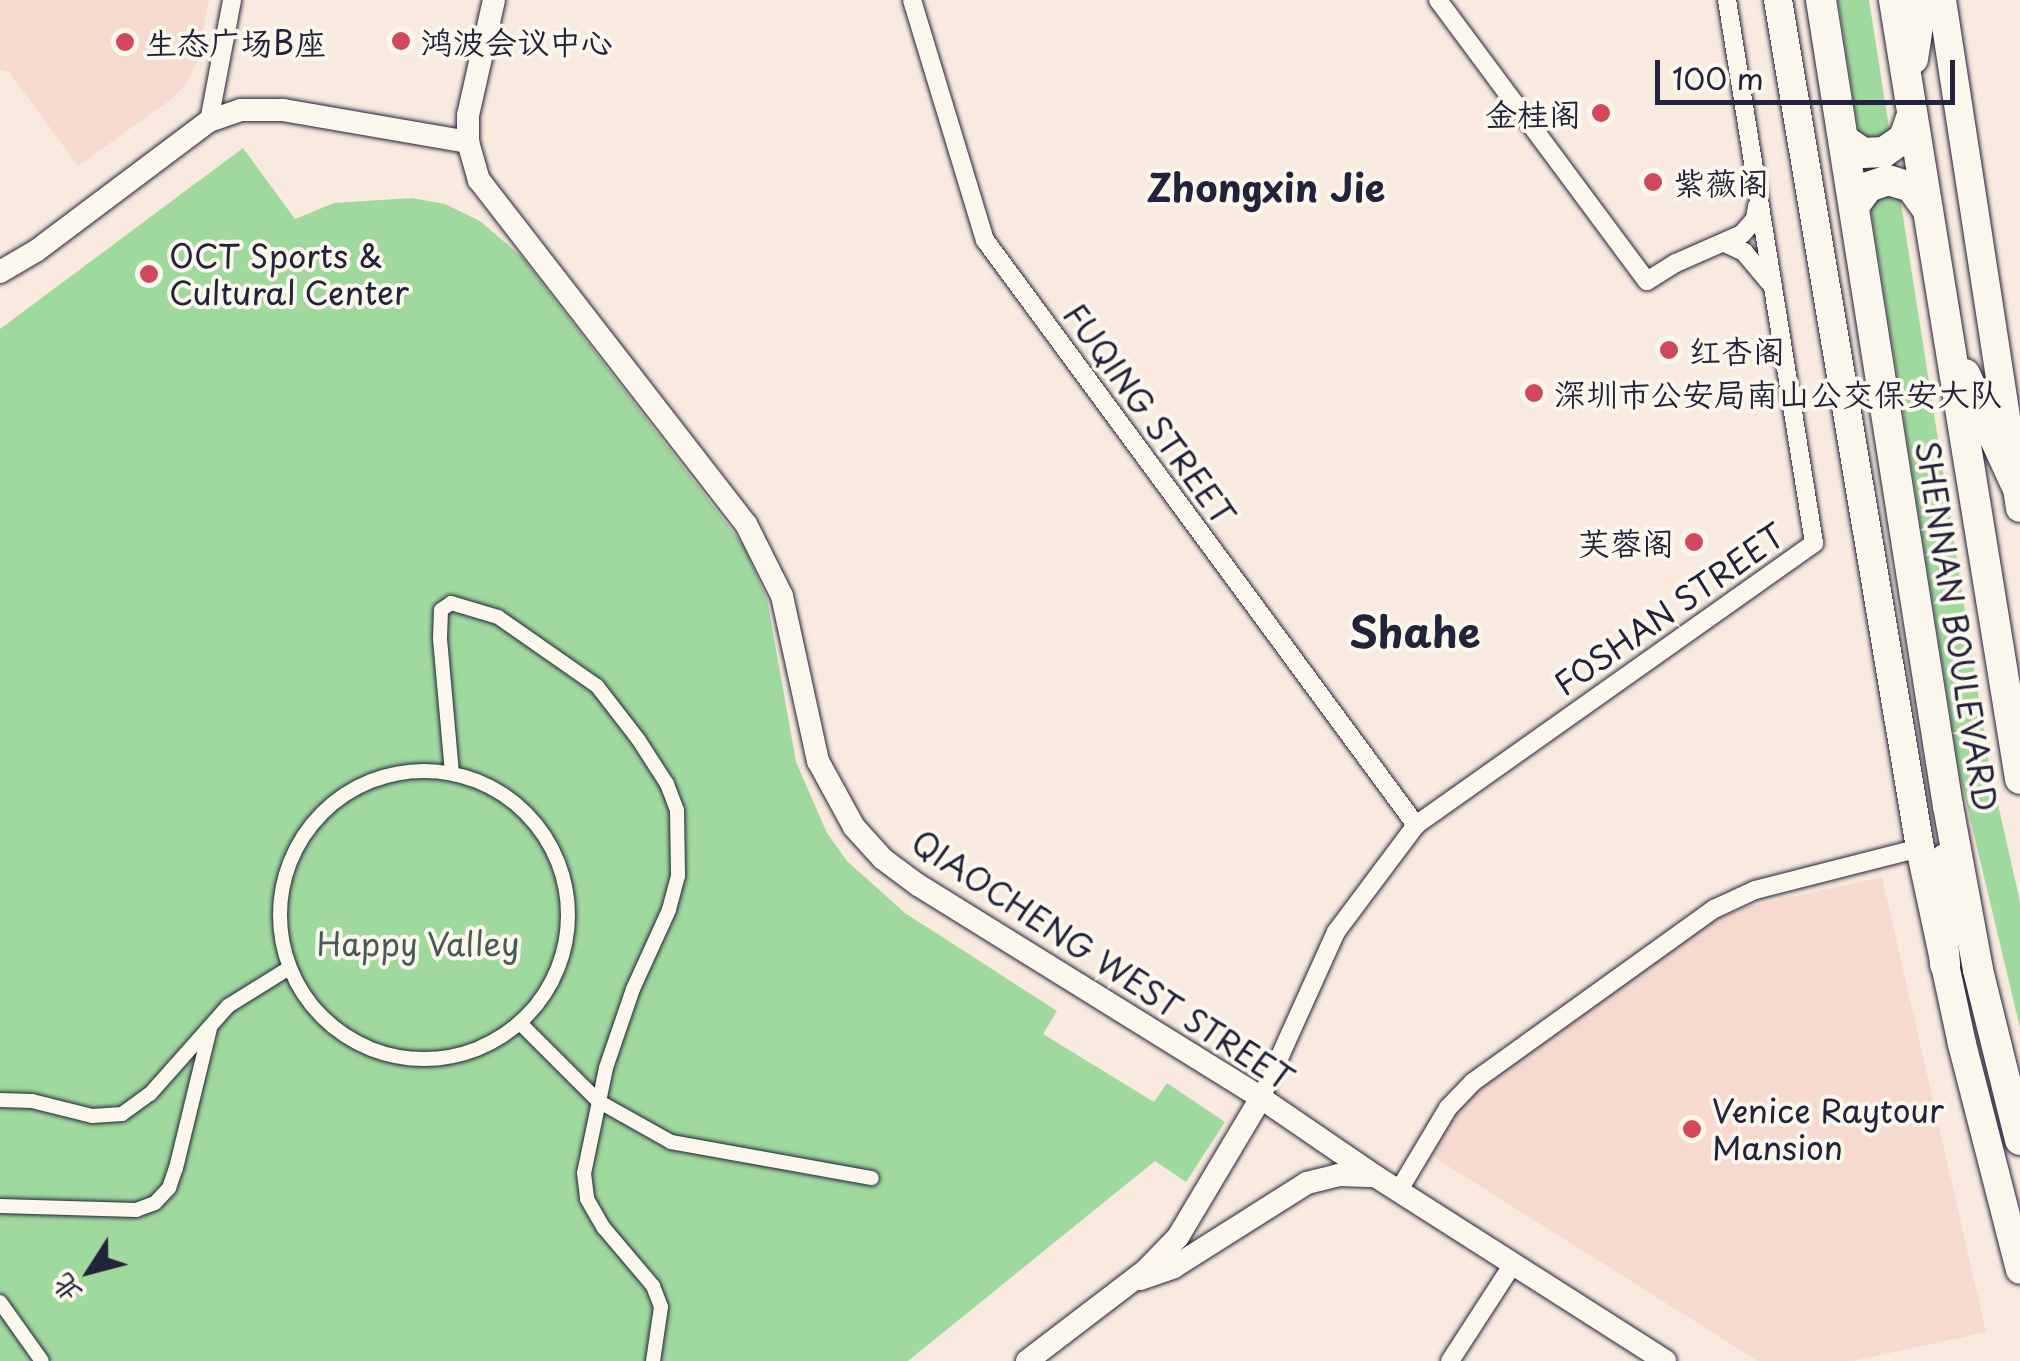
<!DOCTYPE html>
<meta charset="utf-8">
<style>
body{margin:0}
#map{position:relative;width:2020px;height:1361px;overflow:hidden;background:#f9eadf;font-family:"Playpen Sans","LXGW WenKai TC",sans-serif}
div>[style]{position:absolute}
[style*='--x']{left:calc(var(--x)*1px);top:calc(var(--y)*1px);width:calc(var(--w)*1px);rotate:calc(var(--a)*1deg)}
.built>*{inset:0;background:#f6dad0}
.green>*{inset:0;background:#a0d99e}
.roads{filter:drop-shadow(0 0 2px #22223b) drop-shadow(0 0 2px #22223b)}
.pedestrian>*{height:14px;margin:-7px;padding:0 7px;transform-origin:7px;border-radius:7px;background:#fbf7ec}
.pedestrian>.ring{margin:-7px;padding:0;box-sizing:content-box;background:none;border:14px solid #fbf7ec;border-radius:50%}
.minor>*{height:18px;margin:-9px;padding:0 9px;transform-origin:9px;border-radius:9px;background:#fbf7ec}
.tertiary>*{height:22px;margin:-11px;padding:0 11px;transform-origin:11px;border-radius:11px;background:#fbf7ec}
.secondary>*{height:28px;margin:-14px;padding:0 14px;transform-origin:14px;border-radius:14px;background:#fbf7ec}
.primary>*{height:30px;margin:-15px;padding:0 15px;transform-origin:15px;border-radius:15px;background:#fbf7ec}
.dots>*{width:28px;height:28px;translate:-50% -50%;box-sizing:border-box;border:5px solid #fbf7ec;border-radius:50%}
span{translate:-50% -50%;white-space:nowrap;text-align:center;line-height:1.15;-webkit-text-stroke:8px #fbf7ec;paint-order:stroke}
.poi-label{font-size:32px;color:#22223b}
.left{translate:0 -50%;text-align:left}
.right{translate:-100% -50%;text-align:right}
.street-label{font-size:32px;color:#22223b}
.park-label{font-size:32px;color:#485959}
.quarter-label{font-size:38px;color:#22223b;font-weight:700}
.district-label{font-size:42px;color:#22223b;font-weight:700}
.north{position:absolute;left:40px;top:1221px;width:100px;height:100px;-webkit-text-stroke:8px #fbf7ec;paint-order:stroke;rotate:234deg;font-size:28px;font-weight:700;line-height:40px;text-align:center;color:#22223b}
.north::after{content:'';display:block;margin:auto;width:35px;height:45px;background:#22223b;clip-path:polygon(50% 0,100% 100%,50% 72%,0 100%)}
.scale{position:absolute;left:1655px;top:60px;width:300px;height:45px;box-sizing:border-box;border:5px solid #22223b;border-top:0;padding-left:12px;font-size:30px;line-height:35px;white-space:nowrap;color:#22223b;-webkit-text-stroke:8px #fbf7ec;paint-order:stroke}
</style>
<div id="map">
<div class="built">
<i style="clip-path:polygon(0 0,209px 0,197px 63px,185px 85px,173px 98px,78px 166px,9px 72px,0 70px)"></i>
<i style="clip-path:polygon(1882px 877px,1986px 1332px,1853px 1361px,1758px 1361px,1429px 1154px,1458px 1104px,1487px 1077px,1705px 923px,1750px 906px)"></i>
</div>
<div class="green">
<i style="clip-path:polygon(1838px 0,1869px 0,1989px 764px,2020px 902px,2020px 1028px,1960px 776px)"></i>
<i style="clip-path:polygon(243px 148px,295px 219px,334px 203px,412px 198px,445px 204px,480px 221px,521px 256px,743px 545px,767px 599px,796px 762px,827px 833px,847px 861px,905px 913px,1057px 1011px,1043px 1034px,1154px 1102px,1167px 1083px,1225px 1122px,1186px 1182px,1155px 1161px,908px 1361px,0 1361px,0 329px)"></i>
</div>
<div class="roads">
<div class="pedestrian">
<i class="ring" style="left:280px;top:771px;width:274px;height:274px"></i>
<i style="--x:452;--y:773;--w:136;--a:-95.1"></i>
<i style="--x:440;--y:638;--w:28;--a:-88"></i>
<i style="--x:441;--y:610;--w:12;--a:-35"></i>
<i style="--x:451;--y:603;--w:49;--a:16.6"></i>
<i style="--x:498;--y:617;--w:121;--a:34.9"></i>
<i style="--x:597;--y:686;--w:67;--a:52.3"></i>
<i style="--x:638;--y:739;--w:54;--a:57.2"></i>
<i style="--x:667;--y:784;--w:28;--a:69"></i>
<i style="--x:677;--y:810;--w:66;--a:89.1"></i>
<i style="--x:678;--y:876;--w:35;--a:105"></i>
<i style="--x:669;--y:910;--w:87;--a:114.5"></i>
<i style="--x:633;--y:989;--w:83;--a:108.9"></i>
<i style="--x:606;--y:1068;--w:107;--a:101.8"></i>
<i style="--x:584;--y:1173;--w:26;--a:83"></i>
<i style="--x:587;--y:1199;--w:34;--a:60"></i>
<i style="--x:604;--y:1228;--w:76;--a:49.8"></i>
<i style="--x:653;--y:1286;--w:22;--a:69"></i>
<i style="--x:661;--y:1307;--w:55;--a:98.4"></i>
<i style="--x:521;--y:1024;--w:109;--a:45"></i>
<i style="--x:598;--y:1101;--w:84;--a:29.3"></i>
<i style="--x:671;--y:1142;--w:204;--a:10.2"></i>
<i style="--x:0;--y:1100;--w:32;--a:2"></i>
<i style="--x:32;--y:1101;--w:62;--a:14"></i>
<i style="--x:92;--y:1116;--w:30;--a:-4"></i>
<i style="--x:122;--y:1114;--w:34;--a:-36"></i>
<i style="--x:150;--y:1094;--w:118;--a:-48.4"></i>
<i style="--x:228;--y:1006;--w:72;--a:-31.9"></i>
<i style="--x:0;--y:1206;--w:136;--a:1.7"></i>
<i style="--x:136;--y:1210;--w:20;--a:-20"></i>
<i style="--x:155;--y:1203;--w:21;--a:-47"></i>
<i style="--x:169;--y:1188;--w:21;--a:-71"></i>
<i style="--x:176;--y:1168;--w:143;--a:-76.3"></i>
<i style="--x:0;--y:1302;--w:72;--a:54.6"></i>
</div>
<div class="minor">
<i style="--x:912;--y:0;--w:251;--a:73.1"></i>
<i style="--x:985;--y:240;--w:727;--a:53.62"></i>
<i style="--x:1438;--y:0;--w:350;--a:53.4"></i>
<i style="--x:1647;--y:281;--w:34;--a:-32"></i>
<i style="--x:1676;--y:263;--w:72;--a:-23.7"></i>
<i style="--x:1742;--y:234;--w:20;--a:-49"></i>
<i style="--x:1755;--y:219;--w:13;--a:-81"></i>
<i style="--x:209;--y:121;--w:123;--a:-79.2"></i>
<i style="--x:1727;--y:244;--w:19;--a:25"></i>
<i style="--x:1744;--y:252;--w:39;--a:50"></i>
<i style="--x:1261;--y:1098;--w:182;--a:-65.7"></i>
<i style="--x:1336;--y:932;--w:134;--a:-53.2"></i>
<i style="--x:1416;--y:825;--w:488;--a:-35.3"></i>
<i style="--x:1814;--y:543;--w:550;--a:-99.1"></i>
<i style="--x:1399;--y:1190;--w:96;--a:-59.1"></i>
<i style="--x:1448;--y:1108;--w:36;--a:-46"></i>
<i style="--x:1473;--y:1082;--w:297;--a:-35.7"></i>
<i style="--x:1714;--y:909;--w:45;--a:-24.9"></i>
<i style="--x:1755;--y:890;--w:170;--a:-14.3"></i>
<i style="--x:1450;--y:1361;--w:116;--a:-57"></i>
</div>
<div class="tertiary">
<i style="--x:494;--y:0;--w:118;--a:102.7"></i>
<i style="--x:468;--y:115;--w:27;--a:90"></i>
<i style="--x:468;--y:142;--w:40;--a:74"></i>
<i style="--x:479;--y:180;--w:435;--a:52.2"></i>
<i style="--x:746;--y:524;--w:80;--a:63.4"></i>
<i style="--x:782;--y:596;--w:169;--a:77.7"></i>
<i style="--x:818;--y:761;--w:75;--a:61.4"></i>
<i style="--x:854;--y:827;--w:43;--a:47.8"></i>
<i style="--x:883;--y:859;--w:44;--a:36.6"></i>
<i style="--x:918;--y:885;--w:404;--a:31.8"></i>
<i style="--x:1261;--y:1098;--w:138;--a:34.4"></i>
<i style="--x:1375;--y:1176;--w:344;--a:32.5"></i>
<i style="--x:0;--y:272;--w:42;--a:-30.3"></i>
<i style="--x:36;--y:251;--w:216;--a:-36.9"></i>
<i style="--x:209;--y:121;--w:34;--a:-19"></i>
<i style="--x:241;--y:110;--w:42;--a:0"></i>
<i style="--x:283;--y:110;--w:188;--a:9.8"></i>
<i style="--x:1140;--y:1279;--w:36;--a:-19"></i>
<i style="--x:1174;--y:1267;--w:157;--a:-32.3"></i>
<i style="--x:1307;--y:1183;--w:32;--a:-14"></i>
<i style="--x:1338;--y:1175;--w:37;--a:2"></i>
<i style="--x:1027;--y:1361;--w:150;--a:-37.4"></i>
<i style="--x:1146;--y:1270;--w:46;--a:-45.9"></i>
<i style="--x:1178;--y:1237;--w:162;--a:-59.2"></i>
</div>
<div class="secondary">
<i style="--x:1778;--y:0;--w:860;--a:80.49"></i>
<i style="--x:1920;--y:848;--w:200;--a:77.9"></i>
<i style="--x:1962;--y:1044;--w:233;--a:75.6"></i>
<i style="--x:1942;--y:0;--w:514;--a:81.27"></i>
</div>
<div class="primary">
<i style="--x:1821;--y:0;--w:816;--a:81.05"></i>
<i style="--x:1948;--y:806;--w:167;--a:79.6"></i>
<i style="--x:1978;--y:970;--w:175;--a:76.1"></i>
<i style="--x:1894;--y:0;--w:789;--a:80.81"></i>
<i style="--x:1913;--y:59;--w:60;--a:-81.3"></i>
<i style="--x:1844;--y:140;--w:23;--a:34"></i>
<i style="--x:1863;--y:153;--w:21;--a:-3"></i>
<i style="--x:1884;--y:152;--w:24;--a:-35"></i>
<i style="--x:1904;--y:138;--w:24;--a:-71"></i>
<i style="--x:1855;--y:205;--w:22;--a:-54"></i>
<i style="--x:1868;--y:187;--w:21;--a:-19"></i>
<i style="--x:1888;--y:180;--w:24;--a:17"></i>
<i style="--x:1911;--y:187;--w:29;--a:54"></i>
<i style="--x:1965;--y:374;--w:122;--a:65.3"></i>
<i style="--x:1945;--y:859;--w:70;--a:92.5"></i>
<i style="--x:1942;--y:929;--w:36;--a:85"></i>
</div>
</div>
<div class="dots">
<i style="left:401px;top:41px;background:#d1495b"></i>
<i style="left:125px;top:42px;background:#d1495b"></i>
<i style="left:1601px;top:113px;background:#d1495b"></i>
<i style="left:1653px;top:182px;background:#d1495b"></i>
<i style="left:149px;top:274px;background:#d1495b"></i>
<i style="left:1669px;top:350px;background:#d1495b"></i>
<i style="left:1534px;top:393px;background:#d1495b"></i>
<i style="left:1694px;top:542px;background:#d1495b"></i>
<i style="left:1692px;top:1129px;background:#d1495b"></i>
</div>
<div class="poi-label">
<span class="left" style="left:421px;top:41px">鸿波会议中心</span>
<span class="left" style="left:145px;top:42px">生态广场B座</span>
<span class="right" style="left:1581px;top:113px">金桂阁</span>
<span class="left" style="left:1673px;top:182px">紫薇阁</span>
<span class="left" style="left:169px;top:274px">OCT Sports &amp;<br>Cultural Center</span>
<span class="left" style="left:1689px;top:350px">红杏阁</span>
<span class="left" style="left:1554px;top:393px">深圳市公安局南山公交保安大队</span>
<span class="right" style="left:1674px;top:542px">芙蓉阁</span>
<span class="left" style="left:1712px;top:1129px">Venice Raytour<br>Mansion</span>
</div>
<div class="street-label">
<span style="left:1150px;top:414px;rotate:54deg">FUQING STREET</span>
<span style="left:1669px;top:609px;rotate:-35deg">FOSHAN STREET</span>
<span style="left:1957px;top:626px;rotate:81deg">SHENNAN BOULEVARD</span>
<span style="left:1103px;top:960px;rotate:33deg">QIAOCHENG WEST STREET</span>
</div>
<div class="park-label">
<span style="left:418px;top:943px">Happy Valley</span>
</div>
<div class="quarter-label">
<span style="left:1266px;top:187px">Zhongxin Jie</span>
</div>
<div class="district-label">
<span style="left:1415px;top:631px">Shahe</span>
</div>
<div class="north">北</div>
<div class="scale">100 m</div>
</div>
